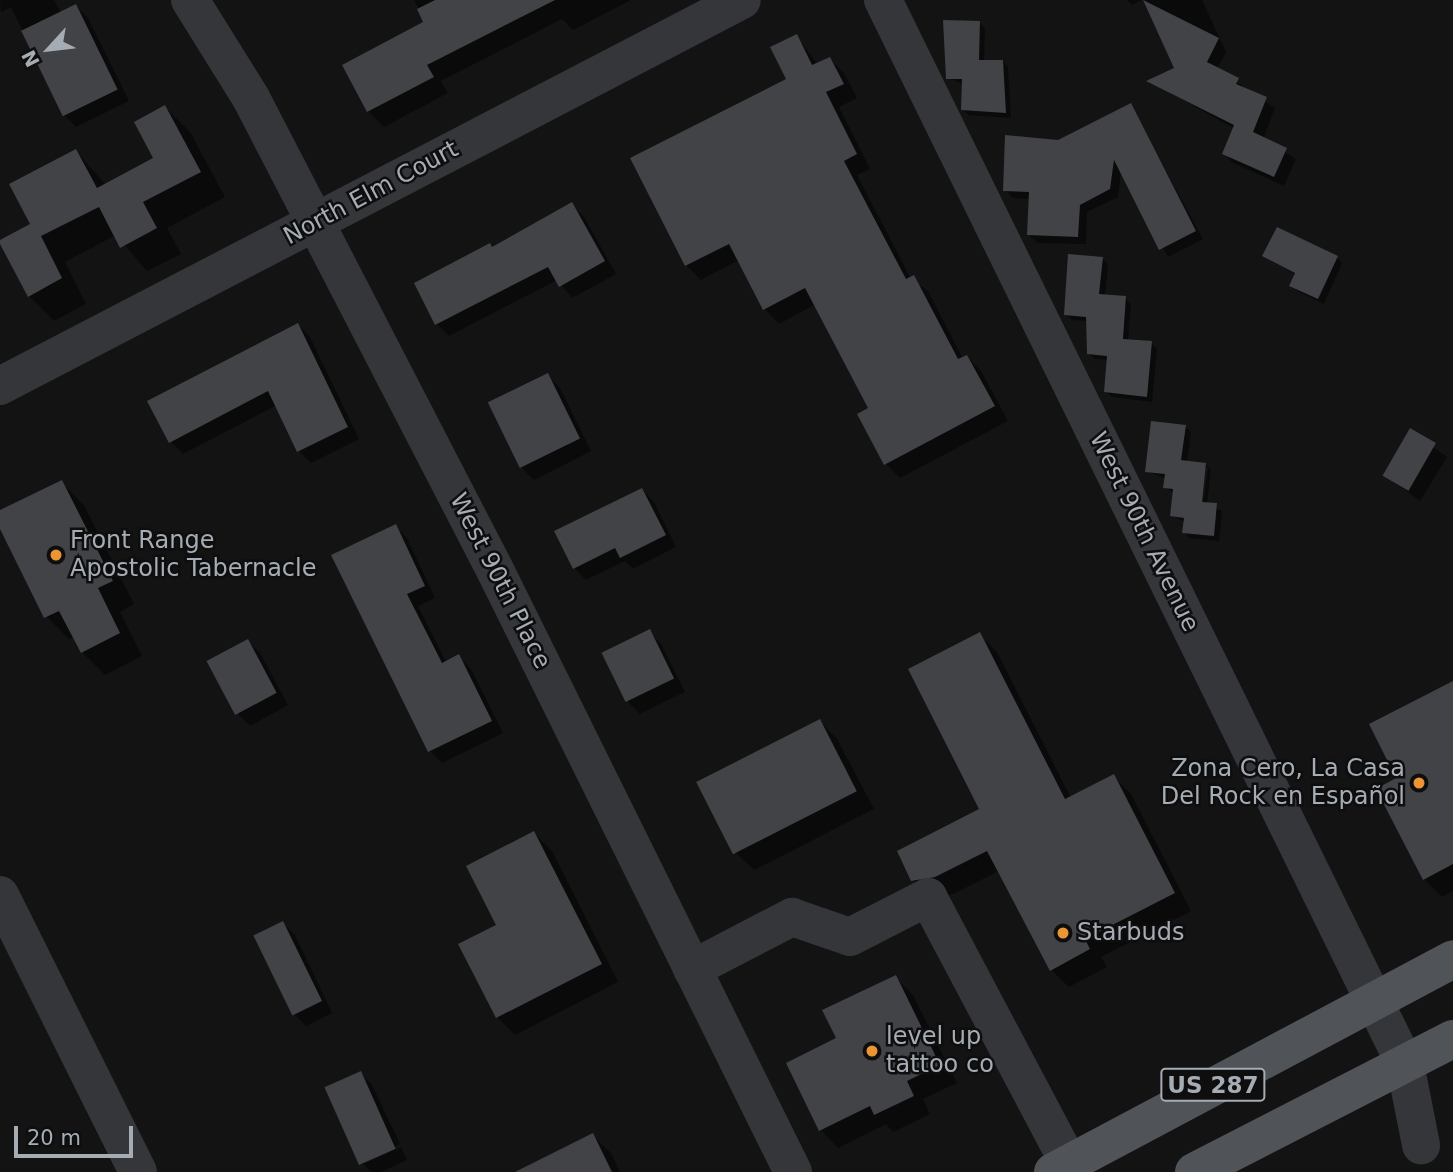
<!DOCTYPE html>
<meta charset="utf-8">
<style>
body{margin:0}
#map{position:relative;width:1453px;height:1172px;overflow:hidden;background:#131314;font-family:"DejaVu Sans",sans-serif}
div>[style]{position:absolute}
[style*='--x']{left:calc(var(--x)*1px);top:calc(var(--y)*1px);width:calc(var(--w)*1px);rotate:calc(var(--a)*1deg)}
.shadow>*{inset:0;background:#0007}
.building>*{inset:0;background:#424347;transform-origin:0 0}
.minor>*{height:38px;margin:-19px;padding:0 19px;transform-origin:19px;border-radius:19px;background:#343639}
.major>*{height:38px;margin:-19px;padding:0 19px;transform-origin:19px;border-radius:19px;background:#505358}
.dots>*{width:19px;height:19px;translate:-50% -50%;box-sizing:border-box;border:4px solid #0e0e0f;border-radius:50%}
span{translate:-50% -50%;white-space:nowrap;text-align:center;line-height:1.15;-webkit-text-stroke:5px #0e0e0f;paint-order:stroke}
.shield-label span{padding:2px 5px;background:#0e0e0f;border:2px solid;border-radius:5px;-webkit-text-stroke-width:0}
.shield-label{font-size:23px;color:#a5acb4;font-weight:700}
.street-label{font-size:24px;color:#a5acb4}
.poi-label{font-size:24px;color:#a5acb4}
.left{translate:0 -50%;text-align:left}
.right{translate:-100% -50%;text-align:right}
.north{position:absolute;left:14px;top:14px;width:70px;height:70px;-webkit-text-stroke:5px #0e0e0f;paint-order:stroke;rotate:243deg;font-size:19px;font-weight:700;line-height:28px;text-align:center;color:#a5acb4}
.north::after{content:'';display:block;margin:auto;width:24px;height:32px;background:#a5acb4;clip-path:polygon(50% 0,100% 100%,50% 72%,0 100%)}
.scale{position:absolute;left:14px;top:1126px;width:119px;height:32px;box-sizing:border-box;border:4px solid #a5acb4;border-top:0;padding-left:9px;font-size:21px;line-height:24px;white-space:nowrap;color:#a5acb4;-webkit-text-stroke:5px #0e0e0f;paint-order:stroke}
</style>
<div id="map">
<div class="shadow">
<i style="clip-path:polygon(0 0,54px 0,61px 13px,76px 6px,88px 18px,129px 101px,76px 127px,64px 115px,11px 7px,1px 12px)"></i>
<i style="clip-path:polygon(414px 0,631px 0,573px 30px,562px 19px,441px 81px,448px 93px,384px 127px,368px 111px,344px 66px,426px 23px)"></i>
<i style="clip-path:polygon(1127px 0,1142px 0,1132px 5px)"></i>
<i style="clip-path:polygon(1145px 0,1202px 0,1226px 52px,1217px 69px,1275px 108px,1263px 139px,1296px 159px,1284px 186px,1233px 163px,1224px 154px,1235px 129px,1149px 81px,1177px 68px)"></i>
<i style="clip-path:polygon(979px 22px,985px 28px,984px 62px,1003px 61px,1008px 67px,1011px 118px,969px 115px,963px 110px,963px 84px,948px 78px)"></i>
<i style="clip-path:polygon(797px 36px,818px 65px,830px 59px,844px 73px,857px 98px,839px 107px,870px 169px,857px 175px,911px 279px,928px 291px,963px 359px,967px 357px,981px 371px,1008px 421px,900px 478px,886px 464px,870px 408px,816px 304px,779px 324px,765px 309px,739px 260px,701px 280px,686px 265px,788px 80px)"></i>
<i style="clip-path:polygon(1130px 105px,1203px 239px,1168px 257px,1121px 170px,1118px 197px,1087px 212px,1086px 244px,1037px 243px,1029px 235px,1031px 199px,1013px 198px,1005px 190px,1059px 142px)"></i>
<i style="clip-path:polygon(165px 107px,190px 132px,225px 197px,167px 228px,181px 254px,147px 271px,116px 235px,65px 262px,86px 304px,54px 321px,29px 296px,32px 225px,76px 151px,106px 185px,156px 159px)"></i>
<i style="clip-path:polygon(572px 205px,584px 217px,616px 274px,572px 298px,557px 280px,449px 336px,437px 324px,493px 249px)"></i>
<i style="clip-path:polygon(1264px 255px,1337px 258px,1342px 263px,1324px 304px,1297px 291px,1291px 286px,1296px 275px)"></i>
<i style="clip-path:polygon(1103px 259px,1108px 265px,1105px 296px,1125px 298px,1131px 304px,1128px 341px,1151px 343px,1157px 349px,1152px 402px,1112px 397px,1106px 391px,1109px 360px,1095px 359px,1089px 354px,1088px 321px,1072px 320px,1066px 314px)"></i>
<i style="clip-path:polygon(298px 325px,310px 337px,359px 439px,311px 463px,299px 451px,277px 405px,183px 454px,171px 442px)"></i>
<i style="clip-path:polygon(548px 376px,560px 388px,591px 451px,534px 480px,522px 468px)"></i>
<i style="clip-path:polygon(evenodd,1185px 427px,1191px 432px,1187px 462px,1206px 464px,1211px 470px,1207px 504px,1222px 511px,1219px 541px,1189px 538px,1184px 532px,1185px 522px,1171px 515px,1174px 493px,1165px 487px,1166px 479px,1147px 471px,1185px 427px,1204px 467px,1208px 467px,1202px 511px,1199px 510px,1204px 467px)"></i>
<i style="clip-path:polygon(1410px 430px,1447px 457px,1420px 501px,1384px 474px)"></i>
<i style="clip-path:polygon(61px 482px,84px 505px,134px 604px,120px 612px,142px 656px,105px 675px,82px 652px,74px 637px,69px 639px,46px 616px,0 525px,0 512px)"></i>
<i style="clip-path:polygon(642px 490px,654px 502px,676px 547px,633px 569px,625px 561px,586px 580px,574px 568px)"></i>
<i style="clip-path:polygon(395px 526px,407px 538px,435px 598px,418px 606px,446px 662px,459px 657px,471px 669px,503px 733px,442px 763px,430px 751px,334px 556px)"></i>
<i style="clip-path:polygon(649px 632px,661px 644px,685px 692px,640px 714px,628px 702px)"></i>
<i style="clip-path:polygon(979px 634px,997px 652px,1071px 798px,1113px 776px,1131px 794px,1191px 911px,1101px 957px,1107px 967px,1069px 987px,1051px 970px,999px 871px,953px 894px,931px 898px,913px 880px,981px 810px)"></i>
<i style="clip-path:polygon(248px 641px,260px 653px,288px 705px,250px 726px,238px 714px)"></i>
<i style="clip-path:polygon(1453px 683px,1453px 891px,1442px 897px,1424px 879px,1399px 778px)"></i>
<i style="clip-path:polygon(820px 721px,837px 739px,874px 809px,754px 870px,736px 853px)"></i>
<i style="clip-path:polygon(534px 833px,552px 851px,618px 982px,515px 1035px,497px 1017px,498px 926px)"></i>
<i style="clip-path:polygon(283px 923px,295px 935px,332px 1013px,306px 1026px,294px 1014px,256px 936px)"></i>
<i style="clip-path:polygon(895px 977px,913px 995px,957px 1083px,923px 1099px,930px 1114px,893px 1132px,886px 1124px,838px 1148px,821px 1130px,788px 1064px,839px 1039px)"></i>
<i style="clip-path:polygon(360px 1073px,372px 1085px,400px 1144px,364px 1164px,401px 1147px,407px 1160px,381px 1172px,371px 1172px,362px 1163px)"></i>
<i style="clip-path:polygon(593px 1136px,611px 1153px,620px 1172px,519px 1172px)"></i>
</div>
<div class="building">
<i style="clip-path:polygon(435px 0,555px 0,427px 65px,434px 77px,367px 112px,342px 65px,423px 22px,417px 9px)"></i>
<i style="clip-path:polygon(1143px 0,1219px 38px,1207px 62px,1239px 78px,1236px 84px,1267px 97px,1253px 132px,1287px 148px,1274px 177px,1222px 154px,1234px 125px,1146px 81px,1174px 68px)"></i>
<i style="left:76px;top:4px;width:95px;height:61px;rotate:64deg"></i>
<i style="clip-path:polygon(943px 20px,980px 21px,979px 60px,1003px 60px,1006px 113px,961px 110px,962px 79px,946px 79px)"></i>
<i style="clip-path:polygon(797px 34px,812px 65px,830px 57px,844px 84px,826px 92px,857px 154px,844px 161px,906px 279px,914px 275px,958px 359px,967px 355px,995px 406px,884px 465px,857px 414px,868px 408px,805px 288px,763px 310px,729px 244px,685px 266px,630px 158px,786px 79px,770px 47px)"></i>
<i style="clip-path:polygon(1131px 103px,1196px 231px,1159px 250px,1114px 160px,1110px 189px,1080px 205px,1078px 237px,1027px 235px,1029px 192px,1003px 191px,1005px 135px,1058px 140px)"></i>
<i style="clip-path:polygon(165px 105px,201px 172px,143px 202px,157px 228px,120px 248px,99px 207px,41px 236px,62px 278px,28px 297px,0 244px,0 240px,30px 224px,9px 184px,76px 149px,97px 188px,153px 158px,134px 122px)"></i>
<i style="clip-path:polygon(572px 202px,605px 261px,559px 287px,548px 267px,435px 325px,414px 283px,490px 243px,492px 247px)"></i>
<i style="clip-path:polygon(1277px 227px,1338px 256px,1318px 299px,1289px 286px,1295px 273px,1262px 256px)"></i>
<i style="clip-path:polygon(1068px 254px,1103px 257px,1099px 294px,1126px 296px,1123px 339px,1152px 341px,1147px 397px,1104px 392px,1107px 356px,1087px 354px,1086px 317px,1064px 315px)"></i>
<i style="clip-path:polygon(298px 323px,348px 427px,297px 452px,268px 391px,169px 443px,147px 401px)"></i>
<i style="left:548px;top:373px;width:73px;height:67px;rotate:64deg"></i>
<i style="clip-path:polygon(1151px 421px,1186px 425px,1181px 460px,1206px 463px,1202px 502px,1217px 503px,1214px 536px,1182px 533px,1184px 518px,1170px 516px,1173px 489px,1163px 488px,1165px 474px,1145px 472px)"></i>
<i style="left:1410px;top:428px;width:30px;height:55px;rotate:30deg"></i>
<i style="clip-path:polygon(62px 480px,113px 581px,98px 588px,120px 633px,81px 653px,59px 611px,44px 618px,0 529px,0 510px)"></i>
<i style="clip-path:polygon(642px 488px,666px 535px,620px 558px,615px 548px,573px 569px,554px 531px)"></i>
<i style="clip-path:polygon(396px 524px,425px 586px,407px 594px,442px 663px,459px 654px,492px 721px,428px 752px,331px 555px)"></i>
<i style="left:650px;top:629px;width:55px;height:54px;rotate:64deg"></i>
<i style="clip-path:polygon(980px 632px,1065px 799px,1114px 774px,1175px 893px,1085px 939px,1090px 949px,1050px 971px,987px 851px,935px 877px,911px 881px,897px 851px,979px 809px,908px 669px)"></i>
<i style="left:248px;top:639px;width:61px;height:47px;rotate:62deg"></i>
<i style="clip-path:polygon(1453px 681px,1453px 864px,1423px 880px,1376px 789px,1396px 778px,1369px 724px)"></i>
<i style="left:820px;top:719px;width:81px;height:139px;rotate:63deg"></i>
<i style="clip-path:polygon(534px 831px,602px 964px,496px 1018px,458px 944px,496px 925px,466px 866px)"></i>
<i style="left:283px;top:921px;width:89px;height:33px;rotate:64deg"></i>
<i style="clip-path:polygon(896px 975px,940px 1065px,907px 1081px,914px 1096px,874px 1115px,870px 1106px,819px 1131px,786px 1063px,836px 1038px,822px 1010px)"></i>
<i style="left:361px;top:1071px;width:85px;height:40px;rotate:66deg"></i>
<i style="clip-path:polygon(593px 1133px,612px 1172px,515px 1172px)"></i>
</div>
<div class="minor">
<i style="--x:190;--y:0;--w:115;--a:58.1"></i>
<i style="--x:251;--y:98;--w:531;--a:62.66"></i>
<i style="--x:495;--y:570;--w:672;--a:63.66"></i>
<i style="--x:883;--y:0;--w:1185;--a:63.87"></i>
<i style="--x:1405;--y:1064;--w:83;--a:78.8"></i>
<i style="--x:0;--y:386;--w:836;--a:-27.48"></i>
<i style="--x:0;--y:895;--w:309;--a:63.5"></i>
<i style="--x:692;--y:969;--w:113;--a:-27.5"></i>
<i style="--x:792;--y:917;--w:61;--a:19"></i>
<i style="--x:850;--y:937;--w:88;--a:-27.1"></i>
<i style="--x:928;--y:897;--w:301;--a:62.1"></i>
</div>
<div class="major">
<i style="--x:1053;--y:1172;--w:453;--a:-28"></i>
<i style="--x:1194;--y:1172;--w:291;--a:-27.2"></i>
</div>
<div class="dots">
<i style="left:56px;top:555px;background:#eb9535"></i>
<i style="left:1419px;top:783px;background:#eb9535"></i>
<i style="left:1063px;top:933px;background:#eb9535"></i>
<i style="left:872px;top:1051px;background:#eb9535"></i>
</div>
<div class="shield-label">
<span style="left:1213px;top:1085px">US 287</span>
</div>
<div class="street-label">
<span style="left:371px;top:193px;rotate:-28deg">North Elm Court</span>
<span style="left:1144px;top:532px;rotate:64deg">West 90th Avenue</span>
<span style="left:500px;top:581px;rotate:63deg">West 90th Place</span>
</div>
<div class="poi-label">
<span class="left" style="left:70px;top:555px">Front Range<br>Apostolic Tabernacle</span>
<span class="right" style="left:1405px;top:783px">Zona Cero, La Casa<br>Del Rock en Español</span>
<span class="left" style="left:1077px;top:933px">Starbuds</span>
<span class="left" style="left:886px;top:1051px">level up<br>tattoo co</span>
</div>
<div class="north">N</div>
<div class="scale">20 m</div>
</div>
